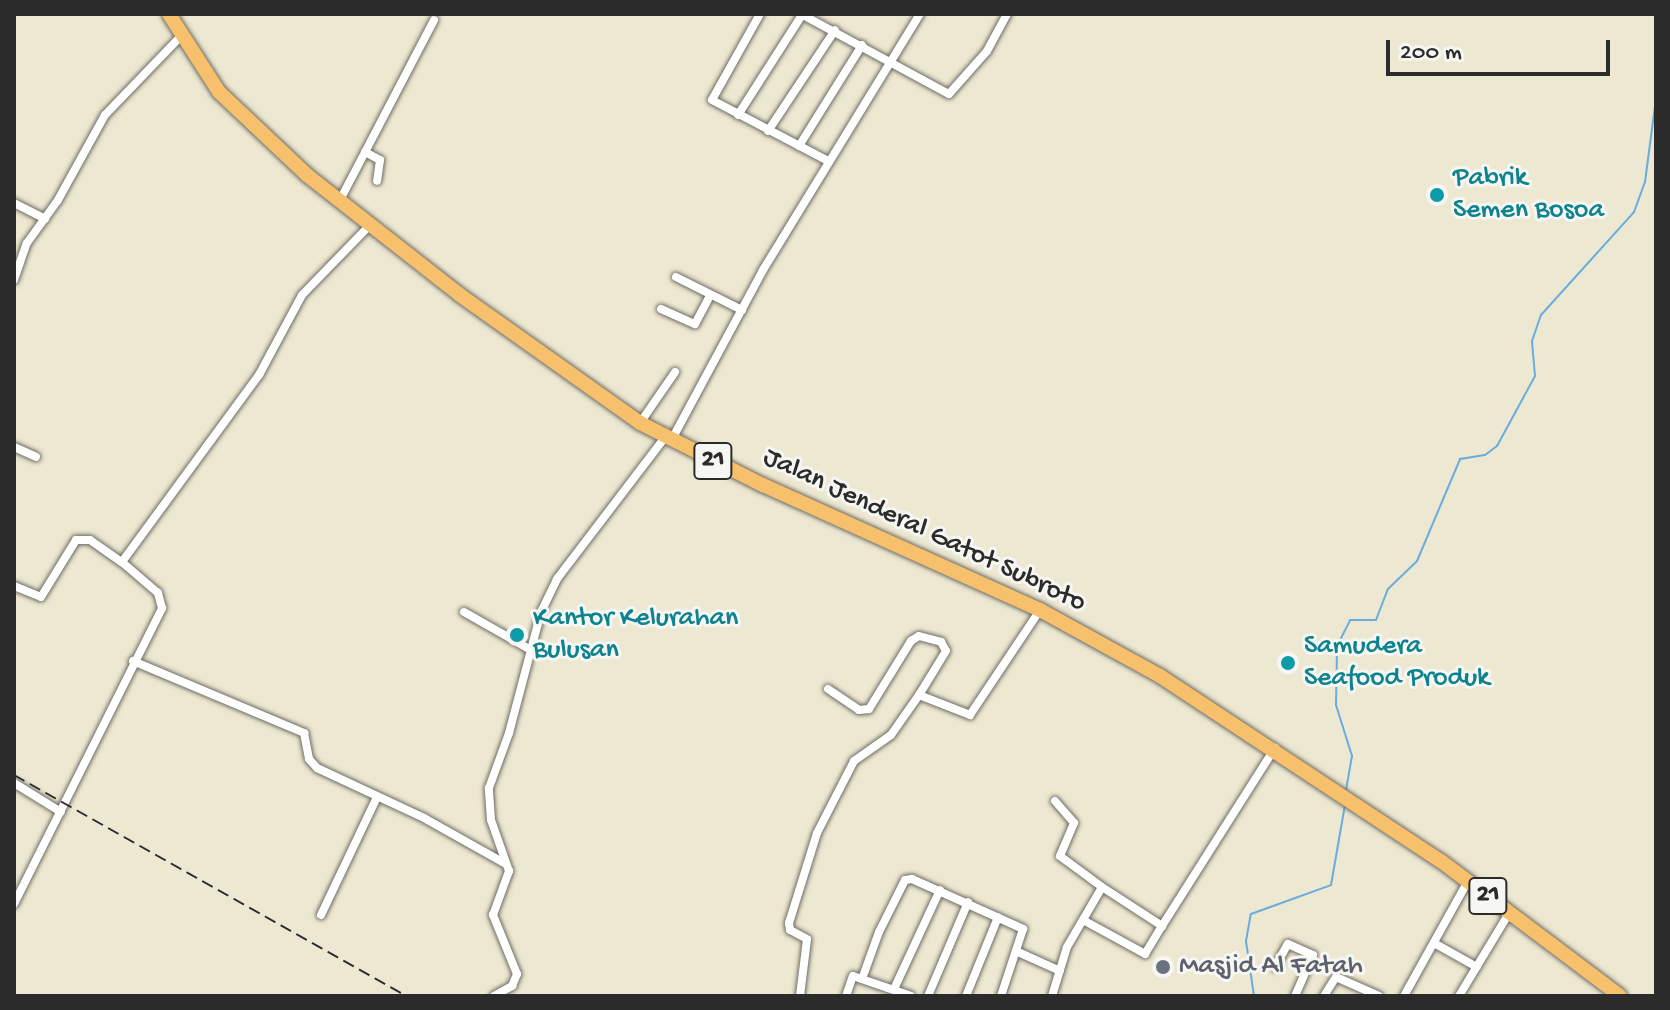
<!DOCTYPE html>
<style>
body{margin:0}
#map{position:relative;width:1670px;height:1010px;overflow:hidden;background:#ede8d1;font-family:"Gochi Hand",sans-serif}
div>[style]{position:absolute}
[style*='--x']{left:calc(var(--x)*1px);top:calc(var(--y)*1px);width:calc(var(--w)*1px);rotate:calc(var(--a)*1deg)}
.stream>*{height:2px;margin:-1px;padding:0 1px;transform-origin:1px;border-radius:1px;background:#6aacde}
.roads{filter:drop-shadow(0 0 2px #6f6d65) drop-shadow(0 0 2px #6f6d65)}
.street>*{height:8px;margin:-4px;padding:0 4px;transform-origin:4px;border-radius:4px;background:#fff}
.highway>*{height:14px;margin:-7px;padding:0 7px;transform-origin:7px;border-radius:7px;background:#f7c06c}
.rail>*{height:2px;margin-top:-1px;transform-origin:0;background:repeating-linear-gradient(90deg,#2b2b2b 0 12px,transparent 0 18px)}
.dots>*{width:22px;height:22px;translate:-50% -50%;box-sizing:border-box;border:4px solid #f6f6f2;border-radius:50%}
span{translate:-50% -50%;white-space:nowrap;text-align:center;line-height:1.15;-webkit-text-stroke:6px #f6f6f2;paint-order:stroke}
.shield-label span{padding:2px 6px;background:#f6f6f2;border:2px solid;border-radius:6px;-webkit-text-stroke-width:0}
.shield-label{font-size:26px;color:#2b2b2b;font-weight:700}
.culture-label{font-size:28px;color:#0d838f}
.left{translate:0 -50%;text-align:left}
.street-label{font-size:28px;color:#2b2b2b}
.worship-label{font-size:28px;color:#5b616d}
.frame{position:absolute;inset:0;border:16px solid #2b2b2b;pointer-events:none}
.scale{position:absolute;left:1386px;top:40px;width:224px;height:36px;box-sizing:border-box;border:4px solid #2b2b2b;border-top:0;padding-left:10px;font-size:24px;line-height:28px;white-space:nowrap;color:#2b2b2b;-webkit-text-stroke:6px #f6f6f2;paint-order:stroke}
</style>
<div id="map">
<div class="stream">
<i style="--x:1346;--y:790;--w:35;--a:-80"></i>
<i style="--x:1352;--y:756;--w:53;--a:-107.4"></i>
<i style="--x:1336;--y:705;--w:59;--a:-89"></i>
<i style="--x:1337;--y:646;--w:29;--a:-63"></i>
<i style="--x:1350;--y:620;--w:26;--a:0"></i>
<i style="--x:1376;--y:620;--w:33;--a:-69"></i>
<i style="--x:1388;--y:589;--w:40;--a:-44"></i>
<i style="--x:1417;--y:561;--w:111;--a:-67.1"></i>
<i style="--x:1460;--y:459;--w:25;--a:-9"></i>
<i style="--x:1485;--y:455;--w:15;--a:-37"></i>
<i style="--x:1497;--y:446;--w:80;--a:-61.5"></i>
<i style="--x:1535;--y:376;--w:35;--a:-95"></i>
<i style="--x:1532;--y:341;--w:28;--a:-71"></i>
<i style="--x:1541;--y:315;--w:139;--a:-47.9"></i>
<i style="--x:1634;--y:212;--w:32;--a:-70"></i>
<i style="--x:1645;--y:182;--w:84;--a:-82.5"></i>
<i style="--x:1254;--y:996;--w:56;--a:-98.3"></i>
<i style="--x:1246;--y:941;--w:27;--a:-80"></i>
<i style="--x:1251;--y:914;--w:85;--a:-19.9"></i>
<i style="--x:1331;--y:885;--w:81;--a:-80.1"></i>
</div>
<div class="roads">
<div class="street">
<i style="--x:760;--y:14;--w:98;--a:119.2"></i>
<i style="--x:712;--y:100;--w:131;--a:27.7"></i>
<i style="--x:801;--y:14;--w:168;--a:28.4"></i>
<i style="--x:949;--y:94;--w:57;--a:-48.5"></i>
<i style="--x:987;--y:51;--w:42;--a:-61.6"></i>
<i style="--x:738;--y:115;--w:119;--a:-57.4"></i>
<i style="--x:768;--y:131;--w:121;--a:-56.4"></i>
<i style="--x:799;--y:146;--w:119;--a:-58"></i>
<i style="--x:365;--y:152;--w:17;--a:28"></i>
<i style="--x:380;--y:160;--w:21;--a:98"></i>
<i style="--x:340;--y:200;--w:203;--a:-62.4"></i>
<i style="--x:14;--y:203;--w:35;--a:27"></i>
<i style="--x:676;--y:277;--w:74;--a:26.6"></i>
<i style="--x:14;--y:280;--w:39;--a:-71"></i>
<i style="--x:27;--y:243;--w:53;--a:-54.2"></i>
<i style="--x:58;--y:200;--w:97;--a:-61.1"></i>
<i style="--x:105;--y:115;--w:110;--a:-46.1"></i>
<i style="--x:661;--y:309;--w:37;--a:24"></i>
<i style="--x:695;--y:324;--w:32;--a:-62"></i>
<i style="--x:640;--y:423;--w:62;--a:-55.5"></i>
<i style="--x:671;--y:441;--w:194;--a:-61.7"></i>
<i style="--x:763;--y:270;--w:300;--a:-58.5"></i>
<i style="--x:14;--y:447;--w:24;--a:24"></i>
<i style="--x:14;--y:586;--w:29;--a:22"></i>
<i style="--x:41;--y:597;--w:67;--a:-58.4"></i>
<i style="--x:76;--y:540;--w:14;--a:0"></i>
<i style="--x:90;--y:540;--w:39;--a:35"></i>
<i style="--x:464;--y:612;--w:77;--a:29.6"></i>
<i style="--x:133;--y:661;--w:186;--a:22.8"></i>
<i style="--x:304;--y:733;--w:26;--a:79"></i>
<i style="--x:309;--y:759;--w:12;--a:48"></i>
<i style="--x:317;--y:768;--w:118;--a:25"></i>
<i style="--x:424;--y:818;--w:94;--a:29.3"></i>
<i style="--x:828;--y:689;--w:37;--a:34"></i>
<i style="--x:859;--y:710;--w:10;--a:-6"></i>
<i style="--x:869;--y:709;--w:80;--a:-58.3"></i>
<i style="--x:911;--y:641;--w:9;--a:-32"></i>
<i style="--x:919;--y:636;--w:23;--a:15"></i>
<i style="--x:941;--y:642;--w:10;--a:61"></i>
<i style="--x:946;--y:651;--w:52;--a:121.5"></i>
<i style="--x:14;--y:783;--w:55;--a:31.7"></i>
<i style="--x:1055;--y:801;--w:29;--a:49"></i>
<i style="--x:1074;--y:823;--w:36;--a:113"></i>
<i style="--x:1060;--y:856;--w:52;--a:36.4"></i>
<i style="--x:14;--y:904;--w:331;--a:-63.4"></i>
<i style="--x:162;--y:608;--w:16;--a:-105"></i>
<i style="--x:158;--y:593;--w:48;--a:-139.3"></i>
<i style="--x:122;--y:562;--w:232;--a:-53.8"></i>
<i style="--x:259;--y:375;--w:91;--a:-61.7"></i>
<i style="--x:302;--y:295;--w:99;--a:-45.8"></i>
<i style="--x:321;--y:915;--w:131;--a:-64.6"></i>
<i style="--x:1083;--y:920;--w:71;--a:28.7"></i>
<i style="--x:1145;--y:954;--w:33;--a:-59"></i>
<i style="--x:1434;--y:943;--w:49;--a:29.2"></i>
<i style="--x:1018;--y:952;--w:46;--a:24.3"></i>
<i style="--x:1275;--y:967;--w:26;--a:-61"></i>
<i style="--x:1288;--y:944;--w:27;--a:24"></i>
<i style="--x:1313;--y:955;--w:45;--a:113.7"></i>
<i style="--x:862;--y:979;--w:50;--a:-70.1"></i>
<i style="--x:879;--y:932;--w:58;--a:-63.4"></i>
<i style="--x:905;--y:880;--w:7;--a:-8"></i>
<i style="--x:912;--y:879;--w:122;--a:24.2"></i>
<i style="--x:1023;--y:929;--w:71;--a:108.2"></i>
<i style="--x:894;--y:989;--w:109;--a:-65.1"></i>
<i style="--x:494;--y:996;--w:21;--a:-29"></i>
<i style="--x:512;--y:986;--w:13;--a:-67"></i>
<i style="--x:517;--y:974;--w:64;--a:-112.1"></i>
<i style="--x:493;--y:915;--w:47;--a:-70"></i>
<i style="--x:509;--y:871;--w:54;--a:-109.4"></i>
<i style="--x:491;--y:820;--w:32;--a:-94"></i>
<i style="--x:489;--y:788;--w:59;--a:-70"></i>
<i style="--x:509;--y:733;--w:125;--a:-75.2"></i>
<i style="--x:541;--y:612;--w:37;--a:-64"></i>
<i style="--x:557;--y:579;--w:178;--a:-52.7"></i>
<i style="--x:800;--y:996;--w:57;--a:-83"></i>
<i style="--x:807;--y:939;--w:19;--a:-152"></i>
<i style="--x:790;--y:930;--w:7;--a:-98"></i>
<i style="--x:789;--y:923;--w:94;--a:-72.7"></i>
<i style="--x:817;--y:833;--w:81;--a:-62.8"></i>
<i style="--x:854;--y:761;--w:45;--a:-35.1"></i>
<i style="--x:891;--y:735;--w:49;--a:-55"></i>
<i style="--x:919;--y:695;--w:55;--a:21.4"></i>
<i style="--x:970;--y:715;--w:126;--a:-56.3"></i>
<i style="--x:846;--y:996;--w:21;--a:-71"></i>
<i style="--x:853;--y:976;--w:61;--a:19"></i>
<i style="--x:928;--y:996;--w:102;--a:-66.9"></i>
<i style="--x:966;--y:996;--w:85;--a:-67.9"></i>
<i style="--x:1052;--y:996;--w:51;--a:-73"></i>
<i style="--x:1067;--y:947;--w:69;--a:-59.7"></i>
<i style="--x:1102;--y:887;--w:72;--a:33"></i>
<i style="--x:1162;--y:926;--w:211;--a:-57.6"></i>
<i style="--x:1324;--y:996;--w:22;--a:-58"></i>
<i style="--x:1336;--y:977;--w:47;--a:23.8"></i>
<i style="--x:1404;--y:996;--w:132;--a:-60.9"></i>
<i style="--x:1459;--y:996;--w:97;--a:-58.9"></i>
</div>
<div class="highway">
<i style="--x:169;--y:14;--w:93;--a:57.3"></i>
<i style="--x:219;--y:92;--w:121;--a:43.3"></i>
<i style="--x:307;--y:175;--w:194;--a:38.1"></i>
<i style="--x:460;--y:295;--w:221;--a:35.4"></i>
<i style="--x:640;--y:423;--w:138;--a:26.8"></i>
<i style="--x:763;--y:485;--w:304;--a:24.3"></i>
<i style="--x:1040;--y:610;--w:137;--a:28.8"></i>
<i style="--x:1160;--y:676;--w:336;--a:33.4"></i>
<i style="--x:1441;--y:861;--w:224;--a:37"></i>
</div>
</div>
<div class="rail">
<i style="--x:14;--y:775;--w:451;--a:29.4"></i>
</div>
<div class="dots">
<i style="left:1437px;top:195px;background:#0f9aa8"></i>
<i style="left:517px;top:635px;background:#0f9aa8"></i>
<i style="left:1288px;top:663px;background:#0f9aa8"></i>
<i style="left:1163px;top:967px;background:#6b7280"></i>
</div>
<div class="shield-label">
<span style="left:713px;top:461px">21</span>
<span style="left:1488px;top:896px">21</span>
</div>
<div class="culture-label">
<span class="left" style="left:1453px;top:195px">Pabrik<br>Semen Bosoa</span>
<span class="left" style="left:533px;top:635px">Kantor Kelurahan<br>Bulusan</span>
<span class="left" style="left:1304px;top:663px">Samudera<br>Seafood Produk</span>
</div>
<div class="street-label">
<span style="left:924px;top:531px;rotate:25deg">Jalan Jenderal Gatot Subroto</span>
</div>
<div class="worship-label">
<span class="left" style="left:1179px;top:967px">Masjid Al Fatah</span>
</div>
<div class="frame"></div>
<div class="scale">200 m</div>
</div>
